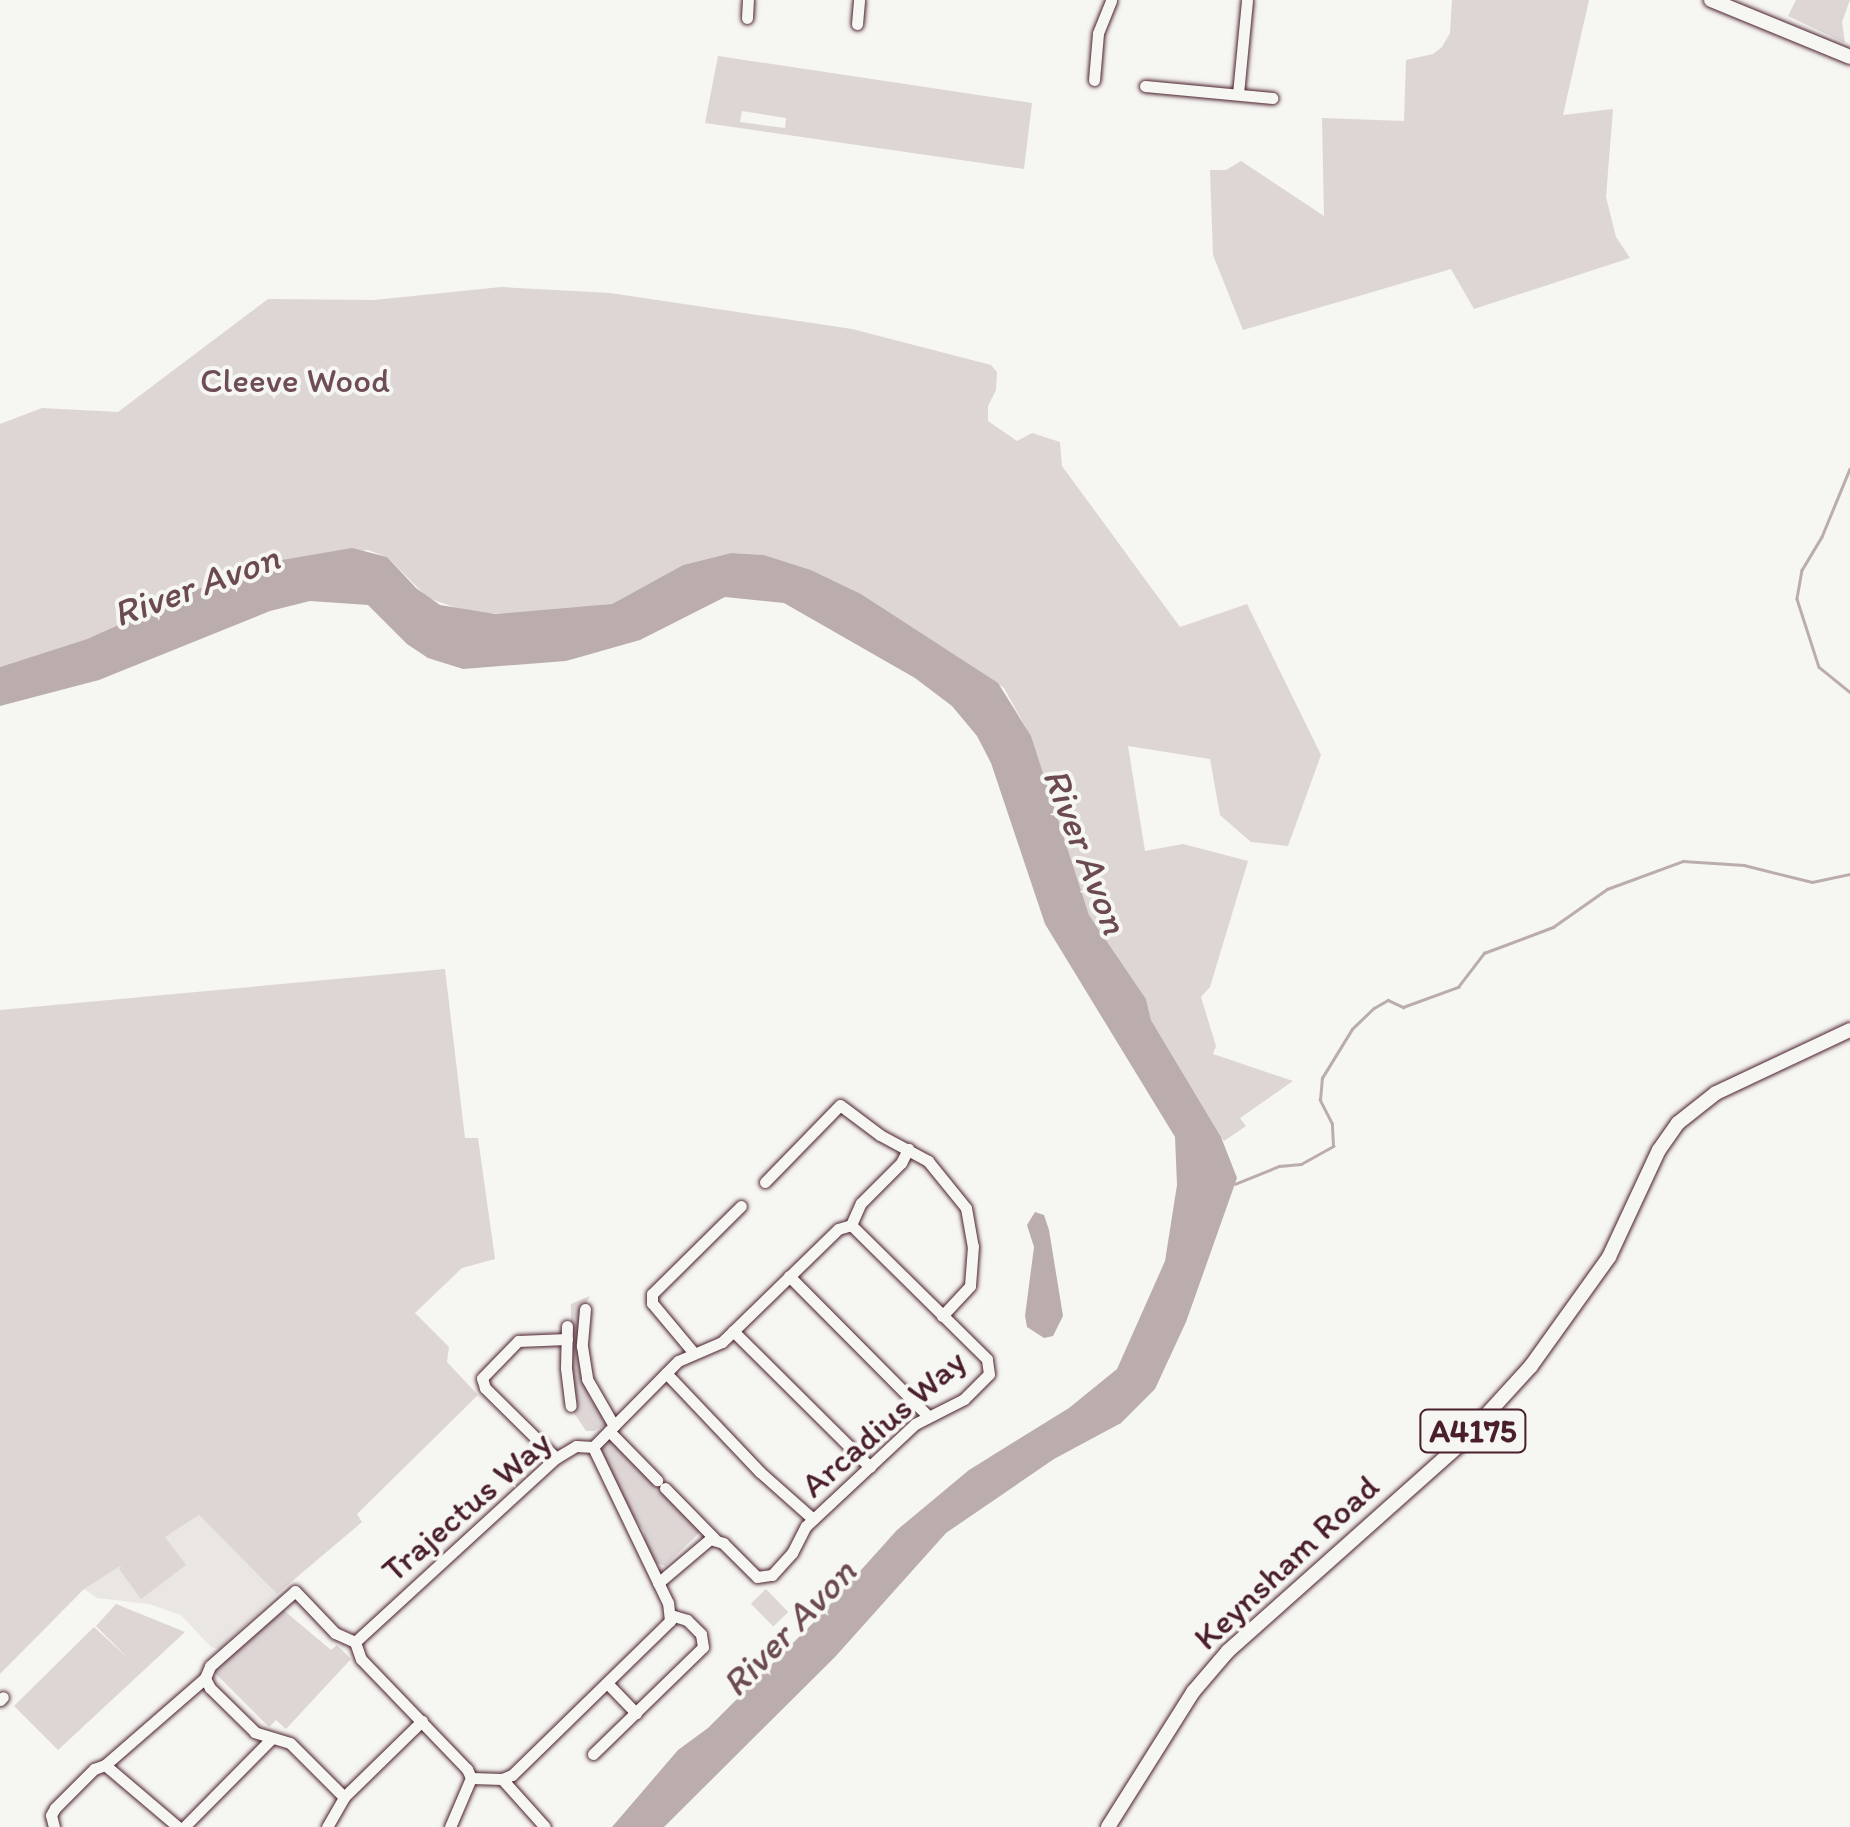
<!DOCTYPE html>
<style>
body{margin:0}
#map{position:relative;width:1850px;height:1827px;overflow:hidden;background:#f6f6f2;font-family:Itim,sans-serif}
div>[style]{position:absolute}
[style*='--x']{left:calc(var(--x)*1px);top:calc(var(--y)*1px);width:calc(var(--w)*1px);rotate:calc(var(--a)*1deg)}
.built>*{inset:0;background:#e9e6e3}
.green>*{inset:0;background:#ddd6d5;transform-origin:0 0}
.water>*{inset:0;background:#bbadae}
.stream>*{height:2.5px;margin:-1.25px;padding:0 1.25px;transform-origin:1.25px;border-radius:1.25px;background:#bbadae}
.roads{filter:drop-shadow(0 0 2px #4a1f2b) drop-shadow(0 0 2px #4a1f2b)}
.minor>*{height:11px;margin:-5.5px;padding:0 5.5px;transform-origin:5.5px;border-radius:5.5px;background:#f6f6f2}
.major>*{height:14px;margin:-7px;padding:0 7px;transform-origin:7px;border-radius:7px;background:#f6f6f2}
span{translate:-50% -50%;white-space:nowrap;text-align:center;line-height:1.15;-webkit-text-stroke:8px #f6f6f2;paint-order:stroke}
.shield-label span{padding:2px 8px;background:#f6f6f2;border:2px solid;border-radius:8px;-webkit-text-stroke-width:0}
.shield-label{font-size:32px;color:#4a1f2b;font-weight:700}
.park-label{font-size:35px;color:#6f4d56}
.street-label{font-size:35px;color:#4a1f2b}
.water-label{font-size:38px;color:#6c4a52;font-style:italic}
</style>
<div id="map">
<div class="built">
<i style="clip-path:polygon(199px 1515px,277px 1594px,220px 1649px,211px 1647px,181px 1615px,149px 1604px,97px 1598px,84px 1589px)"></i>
</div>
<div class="green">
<i style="clip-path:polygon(1452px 0,1589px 0,1563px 115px,1613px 109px,1606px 197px,1616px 237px,1630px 258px,1474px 309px,1451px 269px,1243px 330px,1213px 255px,1210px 170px,1226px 170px,1241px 161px,1324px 216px,1322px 118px,1404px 121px,1406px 60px,1433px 54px,1442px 47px,1450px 33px)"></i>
<i style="clip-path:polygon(1796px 0,1850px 0,1842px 22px,1845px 43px,1788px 16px)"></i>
<i style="clip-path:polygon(evenodd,718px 56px,1032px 103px,1024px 169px,705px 123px,718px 56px,742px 111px,786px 118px,785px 128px,740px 122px,742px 111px)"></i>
<i style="clip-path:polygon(501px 287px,610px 293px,852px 329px,991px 365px,997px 372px,996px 390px,988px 406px,988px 421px,1017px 441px,1032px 433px,1060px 442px,1062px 466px,1180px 627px,1247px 604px,1321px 755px,1288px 846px,1251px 842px,1220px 815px,1210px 759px,1128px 746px,1145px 851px,1183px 844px,1248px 861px,1210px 987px,1201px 997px,1216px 1046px,1213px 1054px,1293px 1081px,1240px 1118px,1246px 1126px,1224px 1141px,1221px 1137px,1151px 1020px,1146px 999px,1089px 915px,1031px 737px,1004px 688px,861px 594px,811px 570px,764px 555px,731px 553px,683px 565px,612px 604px,528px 614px,471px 613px,428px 598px,387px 557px,368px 550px,252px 565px,87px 639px,0 667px,0 424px,42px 408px,118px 412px,268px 299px,374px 300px)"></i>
<i style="clip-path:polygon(445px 969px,465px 1138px,478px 1138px,495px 1259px,462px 1268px,415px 1313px,449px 1347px,447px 1362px,478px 1395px,357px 1514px,362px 1522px,277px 1594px,199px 1515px,165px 1537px,186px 1565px,141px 1599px,119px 1569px,122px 1565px,84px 1589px,0 1674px,0 1010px)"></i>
<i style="clip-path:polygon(590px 1296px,580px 1315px,585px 1383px,590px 1398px,608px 1423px,594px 1431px,586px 1431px,570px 1407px,578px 1405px,570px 1371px,571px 1304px)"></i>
<i style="clip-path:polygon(610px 1438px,700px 1532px,665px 1566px,656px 1563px,645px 1546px,644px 1531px,628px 1510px,600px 1449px)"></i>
<i style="left:766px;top:1589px;width:32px;height:21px;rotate:46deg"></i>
<i style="clip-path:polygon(116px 1604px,185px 1632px,58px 1750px,14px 1706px,94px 1627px,129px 1659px,96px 1626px)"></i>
<i style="clip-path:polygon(281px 1608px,331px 1650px,337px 1645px,351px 1659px,286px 1729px,276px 1720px,269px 1727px,214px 1672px)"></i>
</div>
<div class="water">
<i style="clip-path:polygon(352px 548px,387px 557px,416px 588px,440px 605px,495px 614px,612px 604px,683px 565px,731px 553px,764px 555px,811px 570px,861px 594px,998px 683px,1031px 736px,1089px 915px,1146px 999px,1151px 1020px,1221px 1137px,1237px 1178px,1186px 1322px,1155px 1389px,1121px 1423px,1054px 1459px,946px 1533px,835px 1657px,664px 1827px,612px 1827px,678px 1750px,708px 1728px,817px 1619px,897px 1530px,969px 1470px,1069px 1408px,1117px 1369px,1165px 1261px,1177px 1185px,1175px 1137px,1045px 924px,991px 763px,977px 736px,952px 706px,915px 678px,784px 603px,725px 597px,640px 640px,566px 661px,463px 669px,428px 658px,407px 644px,368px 605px,310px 601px,270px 611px,99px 680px,0 706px,0 667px,87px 639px,252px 565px)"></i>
<i style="clip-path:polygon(1035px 1212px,1044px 1215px,1049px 1230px,1063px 1316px,1053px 1336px,1044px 1338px,1027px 1327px,1025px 1316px,1034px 1247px,1027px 1225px)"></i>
</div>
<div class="stream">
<i style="--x:1850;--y:469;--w:74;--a:112.4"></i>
<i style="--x:1822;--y:537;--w:39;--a:121"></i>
<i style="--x:1802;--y:570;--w:29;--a:100"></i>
<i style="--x:1797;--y:599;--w:71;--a:72.1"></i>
<i style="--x:1819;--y:667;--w:40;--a:39"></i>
<i style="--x:1235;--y:1184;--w:48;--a:-22.2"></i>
<i style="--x:1279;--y:1166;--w:22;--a:-5"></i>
<i style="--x:1301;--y:1164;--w:37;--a:-29"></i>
<i style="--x:1333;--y:1146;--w:22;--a:-93"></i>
<i style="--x:1332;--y:1124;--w:27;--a:-117"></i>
<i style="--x:1320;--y:1100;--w:22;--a:-85"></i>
<i style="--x:1322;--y:1078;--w:57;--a:-58.5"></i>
<i style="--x:1352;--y:1029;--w:30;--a:-44"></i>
<i style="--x:1374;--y:1008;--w:16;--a:-30"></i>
<i style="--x:1388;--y:1000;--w:17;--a:25"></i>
<i style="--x:1403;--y:1007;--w:59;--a:-20"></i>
<i style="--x:1458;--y:987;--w:43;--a:-52.6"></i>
<i style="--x:1484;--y:953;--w:74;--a:-20.6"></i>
<i style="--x:1553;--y:927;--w:66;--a:-35.1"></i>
<i style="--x:1607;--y:889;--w:81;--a:-20.2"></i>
<i style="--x:1683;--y:861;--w:61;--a:3.8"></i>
<i style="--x:1744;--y:865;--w:70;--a:14"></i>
<i style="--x:1812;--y:882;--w:39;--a:-12"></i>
</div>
<div class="roads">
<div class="minor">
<i style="--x:747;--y:18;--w:18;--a:-87"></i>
<i style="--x:857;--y:24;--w:24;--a:-85"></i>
<i style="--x:1094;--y:80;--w:47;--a:-85.1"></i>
<i style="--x:1098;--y:33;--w:35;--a:-68"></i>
<i style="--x:1145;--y:86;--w:128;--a:5.4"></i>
<i style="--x:1238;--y:94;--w:94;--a:-84.5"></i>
<i style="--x:765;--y:1182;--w:107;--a:-45.8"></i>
<i style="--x:840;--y:1105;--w:50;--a:36.9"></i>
<i style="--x:880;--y:1135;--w:55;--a:28.4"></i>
<i style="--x:928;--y:1161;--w:60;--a:51"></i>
<i style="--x:966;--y:1208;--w:39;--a:80"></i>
<i style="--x:973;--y:1246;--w:40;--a:94.3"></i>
<i style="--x:970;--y:1286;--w:41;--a:133"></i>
<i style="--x:789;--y:1276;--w:196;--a:45.2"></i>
<i style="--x:585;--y:1309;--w:37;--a:95"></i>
<i style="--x:582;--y:1346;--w:33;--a:81"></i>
<i style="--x:587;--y:1379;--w:54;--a:60.1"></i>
<i style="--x:567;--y:1326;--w:42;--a:91.4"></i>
<i style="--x:566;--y:1368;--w:38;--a:83"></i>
<i style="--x:733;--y:1331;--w:193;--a:44.8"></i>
<i style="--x:693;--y:1352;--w:64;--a:-129.9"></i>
<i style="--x:652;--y:1303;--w:9;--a:-90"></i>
<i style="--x:652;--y:1294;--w:125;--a:-44.7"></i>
<i style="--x:666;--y:1373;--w:137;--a:46.5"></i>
<i style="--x:760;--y:1472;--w:71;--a:41.6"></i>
<i style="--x:609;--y:1431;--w:69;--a:45.6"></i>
<i style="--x:593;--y:1447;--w:121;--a:-45.3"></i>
<i style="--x:678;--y:1361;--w:48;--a:-23.4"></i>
<i style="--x:722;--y:1342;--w:162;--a:-44.2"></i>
<i style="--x:838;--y:1229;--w:14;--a:-17"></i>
<i style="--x:851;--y:1225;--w:24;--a:-66"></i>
<i style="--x:861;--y:1203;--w:57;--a:-45"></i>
<i style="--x:901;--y:1163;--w:16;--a:-63"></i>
<i style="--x:556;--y:1458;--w:100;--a:-135.4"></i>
<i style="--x:485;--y:1388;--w:10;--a:-107"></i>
<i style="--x:482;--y:1378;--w:52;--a:-45.8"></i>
<i style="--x:518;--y:1341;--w:49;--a:-2.3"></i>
<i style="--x:665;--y:1488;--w:71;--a:45.6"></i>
<i style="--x:658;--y:1583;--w:68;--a:-40.2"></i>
<i style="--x:710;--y:1539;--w:14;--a:17"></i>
<i style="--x:723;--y:1543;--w:48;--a:45"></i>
<i style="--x:757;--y:1577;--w:15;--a:-8"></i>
<i style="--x:772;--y:1575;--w:30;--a:-48"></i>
<i style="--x:792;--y:1553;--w:30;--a:-63"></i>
<i style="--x:806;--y:1526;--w:149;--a:-43.1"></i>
<i style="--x:915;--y:1424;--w:55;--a:-27"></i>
<i style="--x:964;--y:1399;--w:35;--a:-45"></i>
<i style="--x:989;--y:1374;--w:15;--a:-98"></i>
<i style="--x:987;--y:1359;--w:191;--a:-135.4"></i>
<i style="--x:355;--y:1642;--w:18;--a:71"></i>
<i style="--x:361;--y:1659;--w:153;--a:46.1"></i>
<i style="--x:467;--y:1769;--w:10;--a:66"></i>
<i style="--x:471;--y:1778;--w:31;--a:2"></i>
<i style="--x:502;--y:1779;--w:11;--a:-22"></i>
<i style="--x:512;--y:1775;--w:221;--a:-44.3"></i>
<i style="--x:670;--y:1621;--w:18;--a:-96"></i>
<i style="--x:668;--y:1603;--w:173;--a:-115.7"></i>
<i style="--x:355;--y:1642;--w:273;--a:-42.5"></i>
<i style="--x:556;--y:1458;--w:23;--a:-31"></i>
<i style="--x:576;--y:1446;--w:17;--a:3"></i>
<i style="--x:607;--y:1683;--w:42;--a:46"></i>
<i style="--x:0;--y:1700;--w:4;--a:-45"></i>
<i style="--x:593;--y:1754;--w:153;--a:-44.2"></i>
<i style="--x:703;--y:1647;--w:13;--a:-99"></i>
<i style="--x:701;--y:1634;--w:20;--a:-135"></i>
<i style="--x:687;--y:1620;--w:17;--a:-163"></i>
<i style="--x:105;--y:1765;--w:133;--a:-41"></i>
<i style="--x:502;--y:1779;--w:64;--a:48.1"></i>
<i style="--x:344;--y:1797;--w:76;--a:-135"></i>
<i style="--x:290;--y:1743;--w:37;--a:-163"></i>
<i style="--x:255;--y:1732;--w:63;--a:-135.6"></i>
<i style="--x:210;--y:1688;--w:11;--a:-117"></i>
<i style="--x:205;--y:1678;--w:13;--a:-67"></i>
<i style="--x:210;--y:1666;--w:113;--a:-41.4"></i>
<i style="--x:295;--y:1591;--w:58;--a:46.4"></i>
<i style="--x:335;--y:1633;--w:22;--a:24"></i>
<i style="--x:54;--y:1827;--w:12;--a:-104"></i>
<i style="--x:51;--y:1815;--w:8;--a:-60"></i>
<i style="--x:55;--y:1808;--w:55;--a:-45"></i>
<i style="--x:94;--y:1769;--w:12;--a:-20"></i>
<i style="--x:105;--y:1765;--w:96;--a:40.3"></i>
<i style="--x:184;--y:1827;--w:125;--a:-45.3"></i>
<i style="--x:327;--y:1827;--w:34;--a:-60"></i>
<i style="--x:344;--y:1797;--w:109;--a:-44.3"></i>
<i style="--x:450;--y:1827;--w:53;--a:-66.8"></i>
</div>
<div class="major">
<i style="--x:1711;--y:0;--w:150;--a:22.3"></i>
<i style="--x:1108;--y:1827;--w:160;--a:-57.8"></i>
<i style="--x:1193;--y:1692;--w:54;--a:-49.5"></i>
<i style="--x:1228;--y:1651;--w:308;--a:-41.7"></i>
<i style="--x:1458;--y:1446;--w:108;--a:-47.6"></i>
<i style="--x:1531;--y:1366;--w:134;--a:-54.4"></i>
<i style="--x:1609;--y:1257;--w:118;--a:-65"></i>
<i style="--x:1659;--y:1150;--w:33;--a:-55"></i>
<i style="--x:1678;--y:1123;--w:48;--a:-38.3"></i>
<i style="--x:1716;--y:1093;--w:148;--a:-25.2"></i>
</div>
</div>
<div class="shield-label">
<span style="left:1473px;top:1431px">A4175</span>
</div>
<div class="park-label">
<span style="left:295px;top:380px">Cleeve Wood</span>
</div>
<div class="street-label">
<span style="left:883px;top:1423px;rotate:-41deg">Arcadius Way</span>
<span style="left:466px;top:1506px;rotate:-41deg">Trajectus Way</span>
<span style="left:1286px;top:1562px;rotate:-43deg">Keynsham Road</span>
</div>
<div class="water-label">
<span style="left:196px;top:586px;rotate:-20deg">River Avon</span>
<span style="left:1085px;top:851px;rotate:69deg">River Avon</span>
<span style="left:789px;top:1628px;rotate:-46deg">River Avon</span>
</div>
</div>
